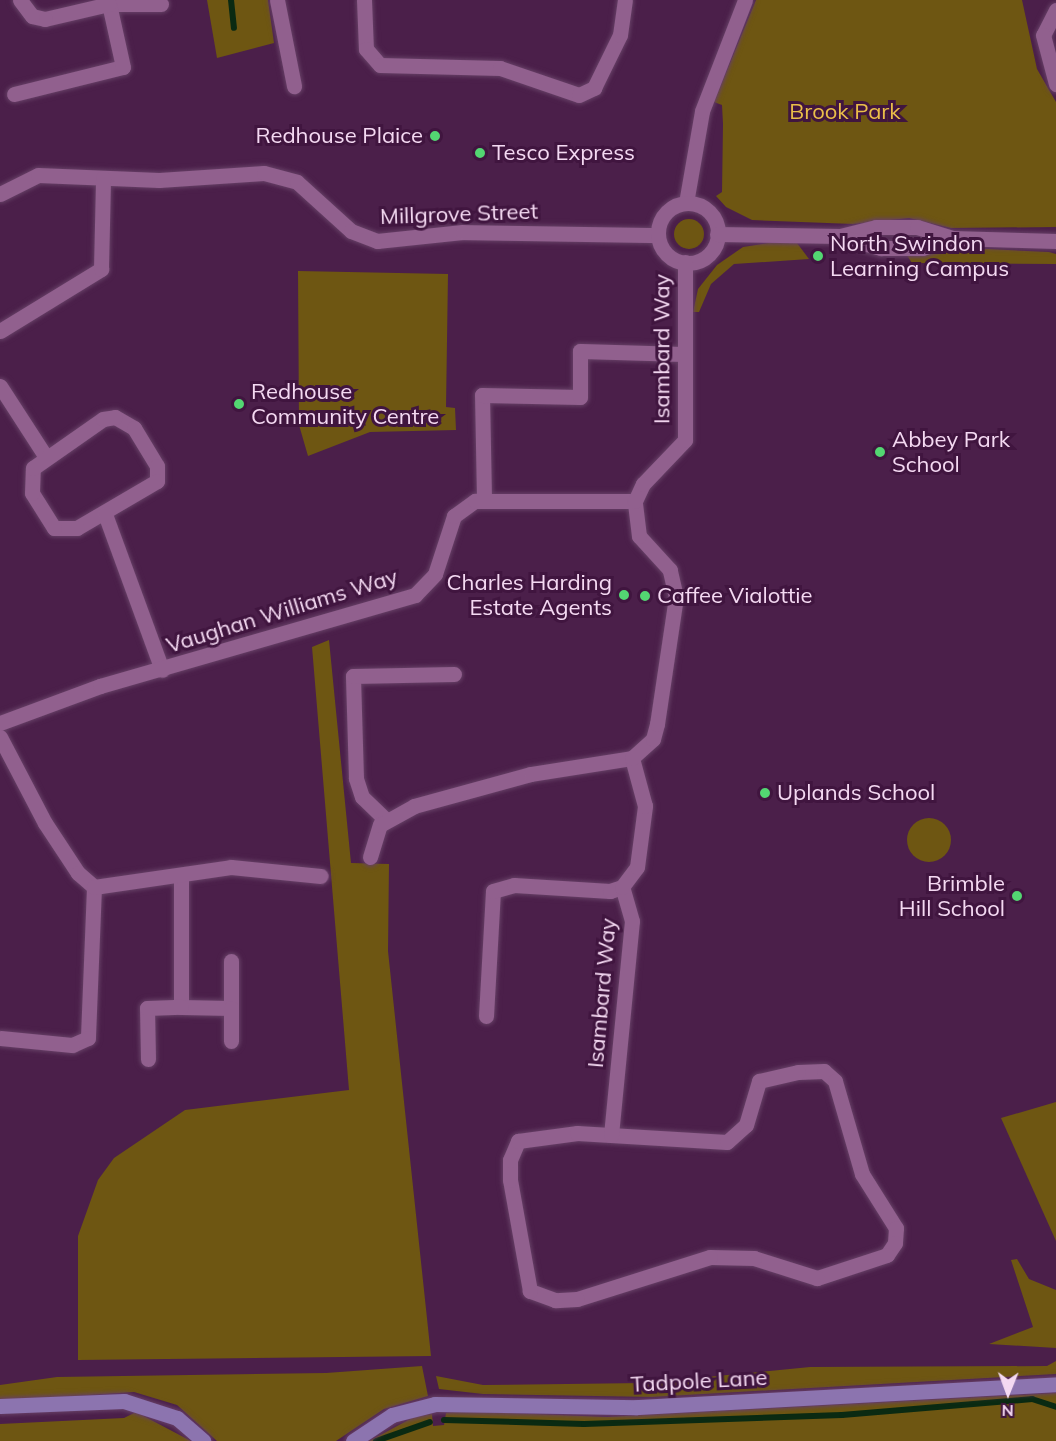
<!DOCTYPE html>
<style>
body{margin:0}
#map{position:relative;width:1056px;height:1441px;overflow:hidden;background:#4b1f4a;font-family:Mulish,sans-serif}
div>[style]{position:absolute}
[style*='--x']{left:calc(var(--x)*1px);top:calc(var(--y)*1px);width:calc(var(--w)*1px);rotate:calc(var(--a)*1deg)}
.green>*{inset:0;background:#6e5612}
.round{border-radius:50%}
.stream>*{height:6px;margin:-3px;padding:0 3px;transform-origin:3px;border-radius:3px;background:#0a2a12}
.roads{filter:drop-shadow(0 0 2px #664066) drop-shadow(0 0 2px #664066)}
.street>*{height:15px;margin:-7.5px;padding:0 7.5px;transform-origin:7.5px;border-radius:7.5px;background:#91608e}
.street>.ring{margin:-7.5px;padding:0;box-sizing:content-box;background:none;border:15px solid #91608e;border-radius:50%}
.secondary>*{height:15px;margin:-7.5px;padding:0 7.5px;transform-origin:7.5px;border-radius:7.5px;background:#8c74af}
.dots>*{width:16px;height:16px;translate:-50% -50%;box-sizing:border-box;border:3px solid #40153f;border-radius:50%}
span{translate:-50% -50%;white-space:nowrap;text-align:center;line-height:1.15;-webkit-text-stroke:6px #40153f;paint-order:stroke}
.park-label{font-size:22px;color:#eabf49}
.poi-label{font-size:22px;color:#f4d9f2}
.right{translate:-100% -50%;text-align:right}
.left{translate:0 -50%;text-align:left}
.street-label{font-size:22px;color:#f4d9f2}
.north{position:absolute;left:978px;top:1363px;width:60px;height:60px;-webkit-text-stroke:4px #40153f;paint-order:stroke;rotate:181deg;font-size:16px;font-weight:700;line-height:24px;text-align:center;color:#f4d9f2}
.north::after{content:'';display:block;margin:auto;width:21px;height:27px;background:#f4d9f2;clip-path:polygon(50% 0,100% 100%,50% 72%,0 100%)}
</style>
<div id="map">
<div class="green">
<i style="clip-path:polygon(207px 0,268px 0,274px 43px,217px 58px)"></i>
<i style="clip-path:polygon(756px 0,1022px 0,1037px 69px,1056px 102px,1056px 227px,951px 228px,909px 218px,853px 224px,752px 220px,726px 207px,716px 196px,722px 192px,723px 124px,722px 105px,714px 102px)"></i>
<i class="round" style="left:674px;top:219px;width:30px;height:30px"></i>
<i style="clip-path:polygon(768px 243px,797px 243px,809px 259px,734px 264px,711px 284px,699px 312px,693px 312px,698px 289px,717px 265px,743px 247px)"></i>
<i style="clip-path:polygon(988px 249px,1049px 252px,1056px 254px,1056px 264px,912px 263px,906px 254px)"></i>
<i style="clip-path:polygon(298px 271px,448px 274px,446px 407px,455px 408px,456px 430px,370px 432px,308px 456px,299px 425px)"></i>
<i style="clip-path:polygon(329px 640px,351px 863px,389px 864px,388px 951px,431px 1356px,78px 1360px,78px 1236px,98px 1180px,114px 1158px,185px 1110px,349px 1090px,312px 647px)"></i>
<i class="round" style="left:907px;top:818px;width:44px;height:44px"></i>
<i style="clip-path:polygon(1056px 1102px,1056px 1241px,1001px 1118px)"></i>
<i style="clip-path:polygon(1017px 1259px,1029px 1279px,1056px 1290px,1056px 1348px,989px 1344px,1033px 1327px,1011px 1260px)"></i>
<i style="clip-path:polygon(1056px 1361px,1056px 1374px,652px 1397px,483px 1394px,439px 1389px,436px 1376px,483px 1385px,644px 1383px,810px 1367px,1047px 1366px)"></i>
<i style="clip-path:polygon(422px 1366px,428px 1396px,384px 1409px,336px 1441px,217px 1441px,177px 1405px,134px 1392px,0 1401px,0 1385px,57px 1377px,326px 1373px)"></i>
<i style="clip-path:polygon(1056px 1393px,1056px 1441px,369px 1441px,414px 1417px,432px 1414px,433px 1426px,444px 1425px,446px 1413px,462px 1411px,607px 1417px)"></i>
<i style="clip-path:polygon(136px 1412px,191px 1441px,0 1441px,0 1424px,124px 1418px)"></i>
</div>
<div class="stream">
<i style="--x:231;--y:0;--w:28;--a:84"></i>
<i style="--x:444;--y:1420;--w:140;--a:1.6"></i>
<i style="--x:584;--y:1424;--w:258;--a:-2"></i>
<i style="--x:842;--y:1415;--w:191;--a:-4.8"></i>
<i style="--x:1032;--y:1399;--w:25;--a:18"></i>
<i style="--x:376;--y:1441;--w:57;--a:-19.4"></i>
</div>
<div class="roads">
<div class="street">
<i style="--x:277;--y:0;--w:88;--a:78.8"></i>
<i style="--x:364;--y:0;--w:49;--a:87.7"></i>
<i style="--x:366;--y:49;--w:21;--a:49"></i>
<i style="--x:380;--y:65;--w:120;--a:1.4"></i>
<i style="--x:500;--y:68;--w:83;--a:18.9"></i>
<i style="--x:579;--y:95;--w:17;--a:-25"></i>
<i style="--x:594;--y:88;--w:59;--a:-63.9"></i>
<i style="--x:620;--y:35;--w:35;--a:-82"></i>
<i style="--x:109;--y:4;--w:52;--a:0"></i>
<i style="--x:1056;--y:10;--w:28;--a:117"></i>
<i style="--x:1043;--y:35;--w:51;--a:75.1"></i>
<i style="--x:14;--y:94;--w:112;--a:-13.9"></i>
<i style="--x:123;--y:67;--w:65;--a:-102.5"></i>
<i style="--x:109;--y:4;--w:66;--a:166.8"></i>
<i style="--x:45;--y:19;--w:13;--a:-167"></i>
<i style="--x:32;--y:16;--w:20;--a:-127"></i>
<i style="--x:0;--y:194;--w:42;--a:-26.6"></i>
<i style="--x:38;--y:175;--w:121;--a:2.4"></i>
<i style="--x:159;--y:180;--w:105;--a:-3.8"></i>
<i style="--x:264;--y:173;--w:34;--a:15"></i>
<i style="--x:297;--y:182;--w:73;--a:42.2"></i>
<i style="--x:351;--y:231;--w:28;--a:21"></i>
<i style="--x:377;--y:241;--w:86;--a:-6"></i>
<i style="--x:463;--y:232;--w:195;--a:0.9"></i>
<i style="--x:686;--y:203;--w:93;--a:-80.1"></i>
<i style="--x:702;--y:111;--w:119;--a:-68.8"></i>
<i class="ring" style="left:658px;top:203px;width:45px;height:45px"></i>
<i style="--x:717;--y:234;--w:123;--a:0.9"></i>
<i style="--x:840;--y:236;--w:37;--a:-14"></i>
<i style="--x:876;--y:227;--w:41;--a:0"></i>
<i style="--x:917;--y:227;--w:37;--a:17"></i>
<i style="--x:952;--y:238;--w:104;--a:1.7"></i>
<i style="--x:842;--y:237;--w:41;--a:15.8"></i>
<i style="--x:881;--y:248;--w:41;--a:0"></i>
<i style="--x:922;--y:248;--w:32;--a:-18"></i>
<i style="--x:0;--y:331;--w:119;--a:-31.5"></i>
<i style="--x:101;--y:269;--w:91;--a:-88.7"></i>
<i style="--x:0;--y:386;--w:85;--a:57.1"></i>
<i style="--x:115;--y:417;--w:22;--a:30"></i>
<i style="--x:134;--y:428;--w:44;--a:58.8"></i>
<i style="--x:157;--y:466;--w:15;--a:90"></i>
<i style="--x:157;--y:481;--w:93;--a:149.6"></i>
<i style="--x:77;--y:528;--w:23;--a:180"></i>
<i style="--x:54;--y:528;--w:41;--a:-122.2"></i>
<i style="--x:32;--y:493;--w:25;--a:-88"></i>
<i style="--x:33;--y:468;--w:85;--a:-35"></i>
<i style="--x:103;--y:419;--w:12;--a:-9"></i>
<i style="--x:484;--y:498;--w:103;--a:-91.1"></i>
<i style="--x:482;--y:395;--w:98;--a:1.2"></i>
<i style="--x:580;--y:397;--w:46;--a:-90"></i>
<i style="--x:580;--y:351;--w:104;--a:1.7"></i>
<i style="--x:105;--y:514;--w:166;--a:69.9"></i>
<i style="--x:0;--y:723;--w:107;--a:-20.3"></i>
<i style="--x:100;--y:686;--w:328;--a:-16.1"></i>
<i style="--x:415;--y:595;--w:29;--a:-46"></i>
<i style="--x:435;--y:574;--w:61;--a:-71.9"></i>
<i style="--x:454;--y:516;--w:26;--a:-36"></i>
<i style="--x:475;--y:501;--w:160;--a:0"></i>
<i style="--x:0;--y:737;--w:97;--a:62.4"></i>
<i style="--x:45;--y:823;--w:60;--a:56.6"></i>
<i style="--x:78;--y:873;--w:21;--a:41"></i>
<i style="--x:94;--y:887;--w:151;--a:92.3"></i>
<i style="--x:88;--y:1038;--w:17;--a:156"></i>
<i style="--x:72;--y:1045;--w:72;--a:-174.4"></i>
<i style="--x:386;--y:820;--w:33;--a:-136"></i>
<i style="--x:362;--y:797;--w:20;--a:-108"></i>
<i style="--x:356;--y:778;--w:102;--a:-91.7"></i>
<i style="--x:353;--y:676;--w:101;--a:-1.1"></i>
<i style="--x:370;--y:857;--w:34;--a:-73"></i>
<i style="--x:380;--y:825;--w:39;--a:-29"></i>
<i style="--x:414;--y:806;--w:121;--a:-15.3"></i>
<i style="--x:531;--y:774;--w:102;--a:-9"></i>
<i style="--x:181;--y:878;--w:129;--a:90"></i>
<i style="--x:181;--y:1007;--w:50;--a:1.1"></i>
<i style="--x:231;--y:1008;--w:47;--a:-90"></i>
<i style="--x:94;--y:887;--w:138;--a:-8.3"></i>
<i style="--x:231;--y:867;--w:90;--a:5.7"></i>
<i style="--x:231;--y:1008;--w:33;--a:90"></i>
<i style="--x:486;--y:1016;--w:125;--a:-86.8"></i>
<i style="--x:493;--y:891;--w:22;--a:-16"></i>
<i style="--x:514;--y:885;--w:96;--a:3.6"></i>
<i style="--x:610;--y:891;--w:13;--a:-18"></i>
<i style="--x:148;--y:1059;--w:51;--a:-91.1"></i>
<i style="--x:147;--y:1008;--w:34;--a:-2"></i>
<i style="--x:798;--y:1072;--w:26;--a:-2"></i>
<i style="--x:824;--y:1071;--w:15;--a:42"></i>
<i style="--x:835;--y:1081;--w:97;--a:73.8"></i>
<i style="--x:862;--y:1174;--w:64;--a:57.8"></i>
<i style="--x:896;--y:1228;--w:15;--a:94"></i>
<i style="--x:895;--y:1243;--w:14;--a:124"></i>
<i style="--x:887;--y:1255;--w:74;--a:161.8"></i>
<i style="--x:817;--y:1278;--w:66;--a:-162.4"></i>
<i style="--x:754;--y:1258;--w:44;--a:-178.7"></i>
<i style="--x:710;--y:1257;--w:139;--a:162.5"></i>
<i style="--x:577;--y:1299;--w:22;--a:177"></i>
<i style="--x:555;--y:1300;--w:27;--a:-160"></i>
<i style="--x:530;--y:1291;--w:113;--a:-100.2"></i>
<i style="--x:510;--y:1180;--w:20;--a:-90"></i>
<i style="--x:510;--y:1160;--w:21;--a:-67"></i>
<i style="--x:518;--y:1141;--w:60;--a:-7.7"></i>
<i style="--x:577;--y:1133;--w:150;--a:3.4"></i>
<i style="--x:727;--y:1142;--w:25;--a:-42"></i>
<i style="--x:746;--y:1125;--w:46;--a:-73.5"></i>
<i style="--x:759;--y:1081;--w:40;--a:-13"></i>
<i style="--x:611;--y:1135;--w:215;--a:-84.4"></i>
<i style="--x:632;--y:921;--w:35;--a:-106"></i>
<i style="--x:622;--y:887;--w:25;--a:-53"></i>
<i style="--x:637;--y:867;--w:62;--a:-82.5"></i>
<i style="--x:645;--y:806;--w:50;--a:-105.2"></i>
<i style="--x:632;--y:758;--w:28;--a:-42"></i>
<i style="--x:653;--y:739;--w:16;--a:-75"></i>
<i style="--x:657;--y:724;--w:128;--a:-81.5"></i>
<i style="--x:676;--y:597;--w:28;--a:-103"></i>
<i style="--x:670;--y:570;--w:46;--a:-132.4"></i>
<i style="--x:639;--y:536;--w:35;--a:-97"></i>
<i style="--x:635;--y:501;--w:19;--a:-65"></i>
<i style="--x:643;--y:484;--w:61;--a:-46.3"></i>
<i style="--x:685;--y:440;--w:178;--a:-90"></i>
</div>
<div class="secondary">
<i style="--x:0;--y:1406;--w:124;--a:-2.3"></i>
<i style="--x:124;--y:1401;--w:56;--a:17.8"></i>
<i style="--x:177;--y:1418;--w:35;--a:41"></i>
<i style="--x:353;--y:1441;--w:47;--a:-33.7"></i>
<i style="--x:392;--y:1415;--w:44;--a:-14.3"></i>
<i style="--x:435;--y:1404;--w:202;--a:0.9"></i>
<i style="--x:637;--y:1407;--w:420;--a:-3.1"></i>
</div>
</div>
<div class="dots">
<i style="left:435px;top:136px;background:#53d672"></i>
<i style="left:480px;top:153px;background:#53d672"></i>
<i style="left:818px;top:256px;background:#53d672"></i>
<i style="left:239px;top:404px;background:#53d672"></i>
<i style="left:880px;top:452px;background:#53d672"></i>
<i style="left:624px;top:595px;background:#53d672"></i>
<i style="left:645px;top:596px;background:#53d672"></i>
<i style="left:765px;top:793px;background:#53d672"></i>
<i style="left:1017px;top:896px;background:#53d672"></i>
</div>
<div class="park-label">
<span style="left:845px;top:112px">Brook Park</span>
</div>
<div class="poi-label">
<span class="right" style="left:423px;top:136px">Redhouse Plaice</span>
<span class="left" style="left:492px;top:153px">Tesco Express</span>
<span class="left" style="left:830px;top:256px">North Swindon<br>Learning Campus</span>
<span class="left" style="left:251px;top:404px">Redhouse<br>Community Centre</span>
<span class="left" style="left:892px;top:452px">Abbey Park<br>School</span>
<span class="right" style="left:612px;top:595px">Charles Harding<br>Estate Agents</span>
<span class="left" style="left:657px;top:596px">Caffee Vialottie</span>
<span class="left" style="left:777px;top:793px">Uplands School</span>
<span class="right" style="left:1005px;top:896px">Brimble<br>Hill School</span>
</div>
<div class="street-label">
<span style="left:459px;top:214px;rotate:-2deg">Millgrove Street</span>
<span style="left:662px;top:349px;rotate:-90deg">Isambard Way</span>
<span style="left:282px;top:611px;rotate:-17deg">Vaughan Williams Way</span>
<span style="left:602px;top:993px;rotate:-85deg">Isambard Way</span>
<span style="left:699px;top:1381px;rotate:-3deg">Tadpole Lane</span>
</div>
<div class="north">N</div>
</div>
